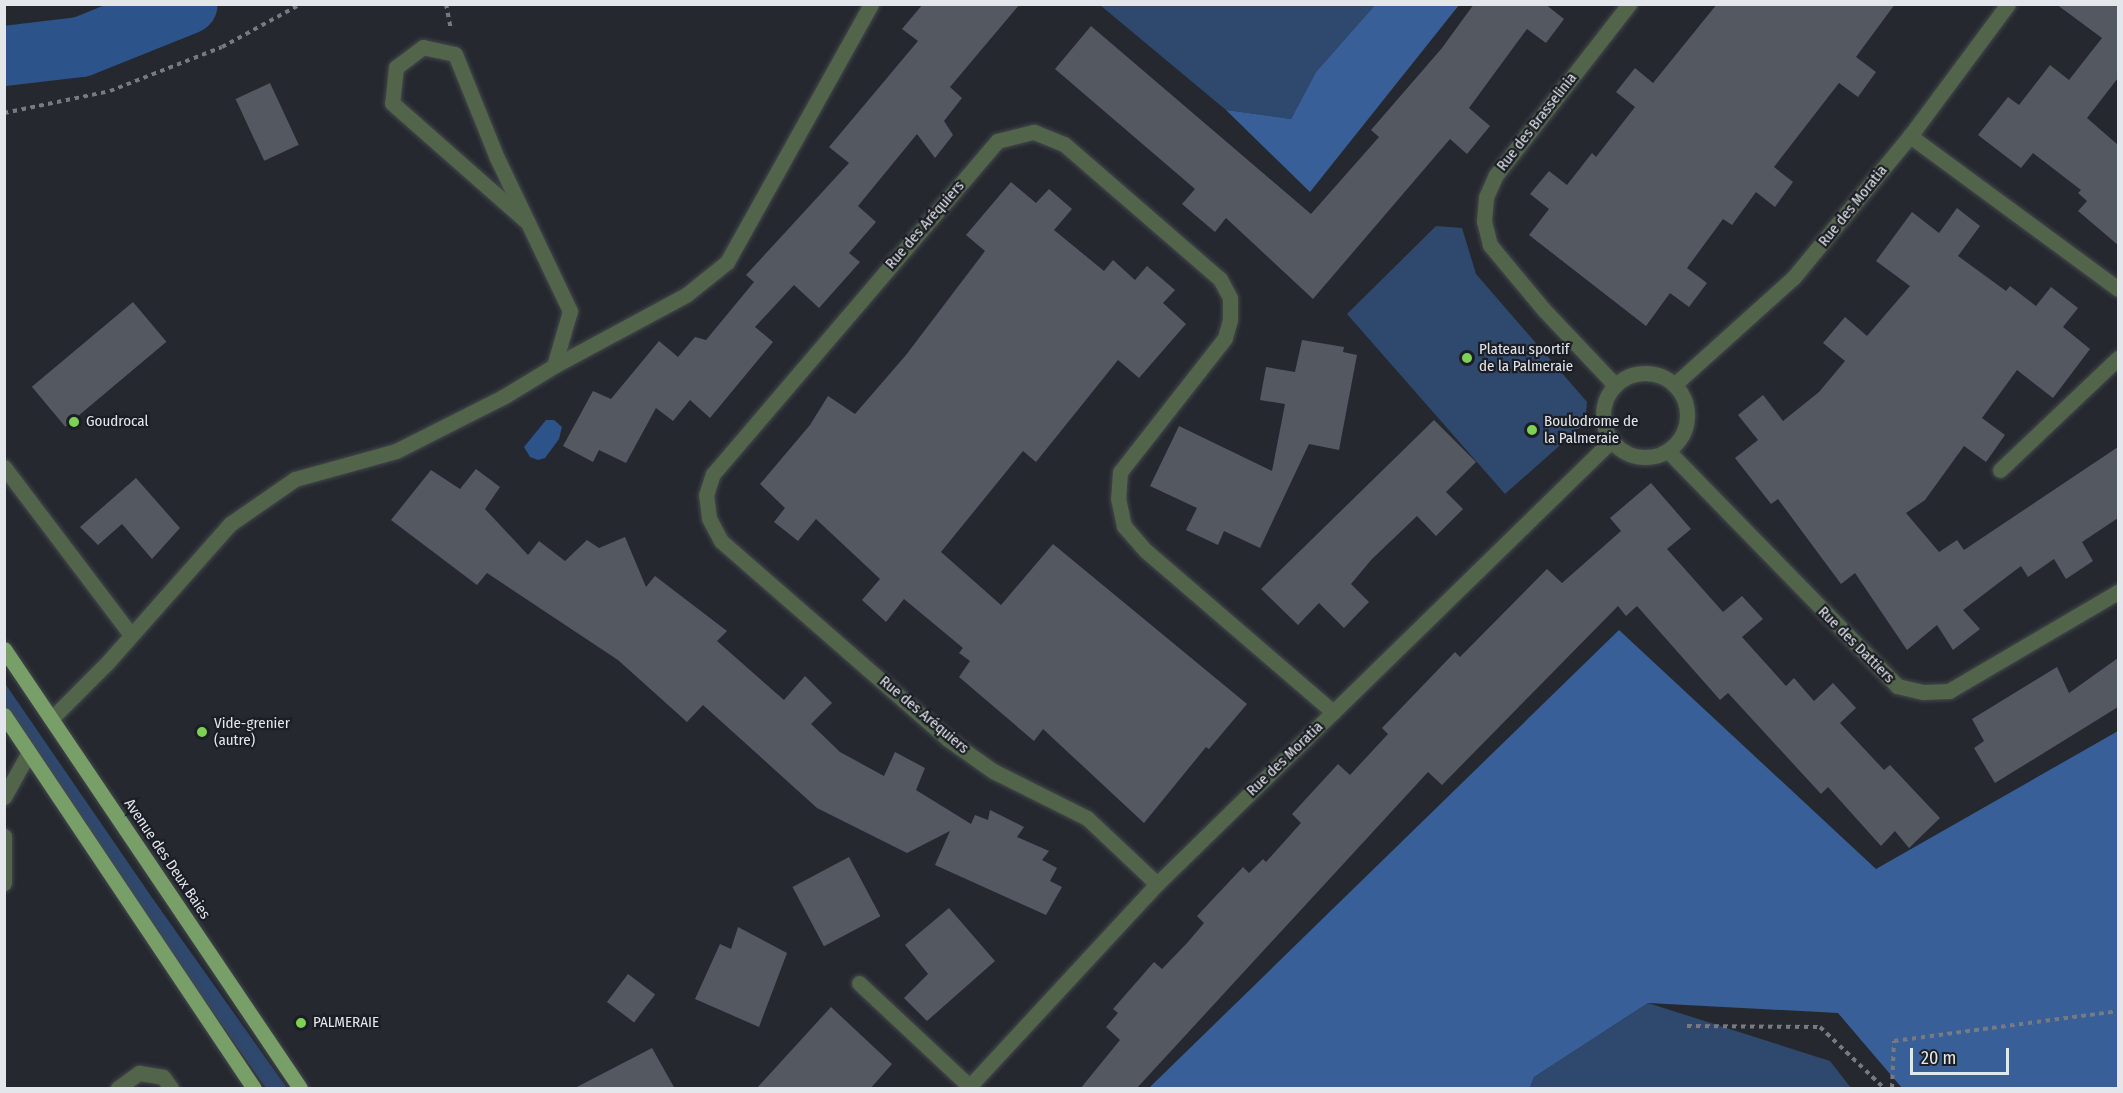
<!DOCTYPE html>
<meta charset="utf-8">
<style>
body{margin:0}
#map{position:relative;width:2123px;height:1093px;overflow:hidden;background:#25292f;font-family:"Fira Sans Condensed",sans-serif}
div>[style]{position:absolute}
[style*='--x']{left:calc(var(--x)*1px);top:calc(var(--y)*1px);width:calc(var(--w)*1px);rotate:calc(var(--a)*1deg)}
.green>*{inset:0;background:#2f486d}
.forest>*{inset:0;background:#385f98}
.water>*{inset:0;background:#2d538b}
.river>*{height:60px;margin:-30px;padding:0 30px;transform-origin:30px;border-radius:30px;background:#2d538b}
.building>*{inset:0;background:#545860;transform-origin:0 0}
.path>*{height:4px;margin-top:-2px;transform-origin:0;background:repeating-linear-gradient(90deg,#777a80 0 4.5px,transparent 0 9px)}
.roads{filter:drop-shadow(0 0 2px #43474d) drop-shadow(0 0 2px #43474d)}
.lane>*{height:15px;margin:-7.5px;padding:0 7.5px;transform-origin:7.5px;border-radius:7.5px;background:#52644a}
.street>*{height:15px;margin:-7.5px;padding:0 7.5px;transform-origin:7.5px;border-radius:7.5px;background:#52644a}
.street>.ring{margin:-7.5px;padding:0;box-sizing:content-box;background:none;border:15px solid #52644a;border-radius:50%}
.primary>*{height:15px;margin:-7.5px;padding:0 7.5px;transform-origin:7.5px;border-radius:7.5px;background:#799f69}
.dots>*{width:16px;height:16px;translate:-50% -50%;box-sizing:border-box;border:3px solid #1b1f25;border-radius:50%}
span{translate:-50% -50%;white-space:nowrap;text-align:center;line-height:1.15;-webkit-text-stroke:4.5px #1b1f25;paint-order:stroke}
.street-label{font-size:15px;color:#e3e6ea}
.poi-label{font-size:15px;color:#e3e6ea}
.left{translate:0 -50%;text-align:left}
.frame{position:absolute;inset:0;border:6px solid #e3e6ea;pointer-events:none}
.scale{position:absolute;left:1910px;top:1048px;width:99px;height:27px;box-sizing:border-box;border:3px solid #e3e6ea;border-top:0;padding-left:8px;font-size:18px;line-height:21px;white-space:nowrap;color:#e3e6ea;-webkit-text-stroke:4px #1b1f25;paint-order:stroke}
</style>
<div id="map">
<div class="green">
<i style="clip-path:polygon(1100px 5px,1375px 5px,1316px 72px,1291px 119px,1226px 110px)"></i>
<i style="clip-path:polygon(1436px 226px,1462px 228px,1476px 274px,1587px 402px,1585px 423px,1505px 494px,1347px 314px)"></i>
<i style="clip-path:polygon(4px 682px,153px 899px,287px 1088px,266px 1088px,89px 836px,5px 707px)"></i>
<i style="clip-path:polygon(1648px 1003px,1830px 1061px,1851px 1088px,1530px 1088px,1534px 1077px)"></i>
</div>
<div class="forest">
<i style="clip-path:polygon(1375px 5px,1459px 5px,1310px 192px,1226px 110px,1291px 119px,1316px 72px)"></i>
<i style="clip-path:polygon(1619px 630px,1876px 869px,2118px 731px,2118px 1088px,1902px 1088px,1838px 1013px,1648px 1003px,1534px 1077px,1530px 1088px,1149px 1088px)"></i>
</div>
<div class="water">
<i style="clip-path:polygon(546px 420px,554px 420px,562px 427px,559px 439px,545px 458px,538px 460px,530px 457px,524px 447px)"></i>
</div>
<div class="river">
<i style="--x:4;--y:56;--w:78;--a:-6.7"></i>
<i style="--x:81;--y:47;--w:115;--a:-21.9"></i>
</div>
<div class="building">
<i style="clip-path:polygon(923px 4px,1020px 4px,950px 87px,962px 98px,944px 121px,953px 135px,935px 158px,917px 134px,858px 206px,876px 222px,849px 253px,860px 262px,819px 308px,794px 285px,755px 327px,773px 342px,710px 418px,690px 400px,673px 421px,656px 408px,626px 463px,599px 450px,593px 462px,563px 446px,593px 391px,611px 399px,659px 341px,678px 357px,695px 337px,706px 340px,754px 282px,746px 275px,849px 163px,829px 147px,918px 41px,902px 29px)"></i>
<i style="clip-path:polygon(1474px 4px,1545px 4px,1564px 19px,1546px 43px,1527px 29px,1469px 108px,1490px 126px,1467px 154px,1450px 139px,1313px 299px,1226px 218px,1215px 232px,1182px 204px,1195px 189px,1055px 69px,1091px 26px,1311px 214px,1379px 137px,1371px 130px,1442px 48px)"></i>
<i style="clip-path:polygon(1717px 4px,1895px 4px,1856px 57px,1876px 72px,1858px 97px,1839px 83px,1774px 167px,1793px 182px,1775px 207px,1756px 192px,1732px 225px,1723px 219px,1687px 268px,1707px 283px,1689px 307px,1670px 293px,1646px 326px,1529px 235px,1549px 209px,1530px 194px,1549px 171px,1567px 185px,1592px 153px,1596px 157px,1635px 107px,1616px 92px,1635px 68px,1653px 83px)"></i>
<i style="clip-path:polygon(2056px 4px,2118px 4px,2118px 78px,2087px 118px,2118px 145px,2118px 245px,2078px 211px,2087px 201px,2078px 193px,2081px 190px,2033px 153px,2021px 168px,1978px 135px,2008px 97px,2019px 105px,2050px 65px,2069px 80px,2102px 38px)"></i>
<i style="left:270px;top:83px;width:68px;height:38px;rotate:65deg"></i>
<i style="clip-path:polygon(1011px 182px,1036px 203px,1049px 189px,1072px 209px,1054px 230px,1104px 271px,1113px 260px,1135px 280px,1147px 266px,1175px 290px,1163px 303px,1186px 324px,1139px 378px,1118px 360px,1036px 462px,1023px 451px,941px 552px,1001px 605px,1053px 544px,1247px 704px,1209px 749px,1206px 747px,1144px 823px,1043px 729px,1034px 741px,959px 677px,970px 661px,959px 653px,963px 648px,904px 599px,886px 622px,862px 600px,880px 579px,816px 519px,798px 541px,774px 522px,785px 508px,760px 484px,810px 425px,828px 396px,855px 414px,906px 355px,985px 251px,966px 235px)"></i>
<i style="clip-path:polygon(1957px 208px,1980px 226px,1958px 256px,2006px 291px,2010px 286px,2036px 306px,2051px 287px,2078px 308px,2063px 327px,2090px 349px,2053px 398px,2017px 370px,1982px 418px,2005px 435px,1986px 462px,1964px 446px,1925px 500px,1906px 513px,1939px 552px,1957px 540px,1964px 550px,2118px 447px,2118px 518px,2082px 542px,2093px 561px,2066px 579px,2054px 559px,2028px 577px,2021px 566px,1963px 610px,1980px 629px,1953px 650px,1937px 625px,1907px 650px,1855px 573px,1841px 584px,1778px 499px,1771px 504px,1735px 458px,1758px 440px,1738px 415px,1763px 395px,1783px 421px,1819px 392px,1845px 361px,1823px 343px,1845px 317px,1867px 336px,1910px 286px,1876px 261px,1912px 212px,1939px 233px)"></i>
<i style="left:133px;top:302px;width:52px;height:132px;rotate:50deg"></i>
<i style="clip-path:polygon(1302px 340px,1344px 347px,1343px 352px,1357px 355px,1339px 450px,1309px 444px,1260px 548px,1224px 531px,1218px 545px,1186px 530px,1197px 508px,1150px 486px,1179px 426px,1272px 471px,1285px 404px,1260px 400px,1266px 367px,1295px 372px)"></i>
<i style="clip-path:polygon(1434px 420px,1476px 462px,1446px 492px,1463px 509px,1436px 536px,1417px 516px,1371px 560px,1351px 584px,1369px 602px,1344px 628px,1319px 603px,1298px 625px,1261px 589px)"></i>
<i style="clip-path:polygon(476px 469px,500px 487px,485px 509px,528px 555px,539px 541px,565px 561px,587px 540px,599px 548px,625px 537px,646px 587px,655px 576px,727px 631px,717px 641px,784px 700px,805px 676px,832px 703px,811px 724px,840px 752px,884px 776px,895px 752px,925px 768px,916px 790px,971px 824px,975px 815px,988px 820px,990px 810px,1024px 827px,1017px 837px,1049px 851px,1042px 860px,1057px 868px,1050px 881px,1062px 887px,1046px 915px,935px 865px,950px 831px,907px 853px,817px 808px,703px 705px,687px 722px,618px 660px,487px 573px,477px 585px,391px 520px,431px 470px,460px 489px)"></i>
<i style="clip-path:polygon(136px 478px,180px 528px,152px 559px,122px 524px,98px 545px,80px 527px)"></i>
<i style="clip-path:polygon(1651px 483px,1691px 529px,1667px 549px,1723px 612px,1742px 596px,1763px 619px,1742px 637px,1786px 686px,1794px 678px,1814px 701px,1833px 683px,1856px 708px,1840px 723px,1884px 770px,1890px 765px,1940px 818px,1909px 848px,1895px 831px,1881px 846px,1828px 787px,1821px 794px,1728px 693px,1720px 700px,1637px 606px,1626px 616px,1618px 606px,1442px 785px,1428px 772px,1136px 1089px,1080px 1089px,1120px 1040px,1106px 1027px,1118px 1013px,1113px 1009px,1154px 962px,1162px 969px,1188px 942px,1204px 923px,1197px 916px,1243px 867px,1249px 873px,1263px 859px,1266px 862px,1301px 823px,1292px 814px,1338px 764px,1350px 775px,1388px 734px,1382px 728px,1455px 652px,1460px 657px,1547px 569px,1562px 583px,1621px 531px,1610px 518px)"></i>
<i style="clip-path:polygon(2118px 658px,2118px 707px,1995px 783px,1974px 748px,1984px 741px,1972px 719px,2057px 667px,2069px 693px)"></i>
<i style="left:849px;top:857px;width:67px;height:64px;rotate:62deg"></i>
<i style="clip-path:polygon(949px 908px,995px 961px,927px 1021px,904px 998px,928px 974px,905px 945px)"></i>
<i style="clip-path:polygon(738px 927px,787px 953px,759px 1027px,695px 999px,720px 944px,731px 949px)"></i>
<i style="left:628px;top:974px;width:34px;height:35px;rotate:37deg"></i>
<i style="clip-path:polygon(831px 1007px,892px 1064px,870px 1089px,756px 1089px)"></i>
<i style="clip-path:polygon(652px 1048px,675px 1089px,573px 1089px)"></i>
</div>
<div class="path">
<i style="--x:446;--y:4;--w:25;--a:79"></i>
<i style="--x:4;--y:113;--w:108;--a:-11.7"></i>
<i style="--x:110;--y:91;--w:120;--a:-21.4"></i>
<i style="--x:222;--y:47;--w:90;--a:-28.6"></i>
<i style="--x:1687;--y:1026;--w:133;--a:0.4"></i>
<i style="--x:1820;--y:1027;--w:88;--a:43.6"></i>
<i style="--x:1892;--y:1088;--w:47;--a:-87.6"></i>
<i style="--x:1894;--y:1041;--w:226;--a:-7.6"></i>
</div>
<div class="roads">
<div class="lane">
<i style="--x:554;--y:366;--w:150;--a:-28.3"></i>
<i style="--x:686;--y:295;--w:53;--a:-38.8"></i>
<i style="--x:727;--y:262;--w:295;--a:-60.8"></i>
<i style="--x:4;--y:467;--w:211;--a:52.9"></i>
<i style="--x:2000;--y:470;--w:163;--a:-43.5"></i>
<i style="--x:51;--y:719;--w:79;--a:-45"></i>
<i style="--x:107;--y:663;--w:186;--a:-48.5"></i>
<i style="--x:230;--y:524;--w:79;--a:-34.7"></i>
<i style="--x:295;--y:479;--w:105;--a:-15.5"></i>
<i style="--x:396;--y:451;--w:120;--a:-26.8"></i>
<i style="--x:503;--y:397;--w:60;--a:-31.3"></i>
<i style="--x:554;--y:366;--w:57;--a:-73.8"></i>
<i style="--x:570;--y:311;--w:170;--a:-115.5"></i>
<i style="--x:497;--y:158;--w:112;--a:-112"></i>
<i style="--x:455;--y:54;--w:33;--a:-168"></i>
<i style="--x:423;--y:47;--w:34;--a:143"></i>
<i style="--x:396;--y:67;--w:36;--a:96"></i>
<i style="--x:392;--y:103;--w:181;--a:41.4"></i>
<i style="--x:4;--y:797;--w:51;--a:-60.9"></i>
<i style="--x:4;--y:836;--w:47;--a:90"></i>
<i style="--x:859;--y:983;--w:152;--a:43.1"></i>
<i style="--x:118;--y:1088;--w:26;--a:-36"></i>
<i style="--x:139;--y:1073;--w:24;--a:9"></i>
<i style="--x:163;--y:1077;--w:14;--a:54"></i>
</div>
<div class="street">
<i style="--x:1910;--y:136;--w:258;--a:36.3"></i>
<i class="ring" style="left:1603px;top:373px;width:69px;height:69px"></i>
<i style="--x:1615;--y:385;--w:103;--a:-133.4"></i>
<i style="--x:1544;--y:310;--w:85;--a:-129.7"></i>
<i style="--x:1490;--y:245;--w:25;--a:-104"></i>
<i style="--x:1484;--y:221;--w:24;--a:-85"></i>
<i style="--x:1486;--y:197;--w:24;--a:-66"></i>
<i style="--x:1496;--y:175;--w:217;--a:-52.1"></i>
<i style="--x:1674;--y:385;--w:161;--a:-42"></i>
<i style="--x:1794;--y:277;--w:183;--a:-50.6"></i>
<i style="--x:1910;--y:136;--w:164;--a:-53.4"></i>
<i style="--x:1668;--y:451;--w:328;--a:45.7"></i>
<i style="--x:1897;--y:686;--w:27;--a:13"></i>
<i style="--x:1923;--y:692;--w:26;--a:-2"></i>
<i style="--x:1949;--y:691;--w:196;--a:-30.4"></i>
<i style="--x:1157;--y:884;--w:96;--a:-136.7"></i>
<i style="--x:1087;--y:818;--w:105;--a:-153.4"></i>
<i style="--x:993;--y:771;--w:55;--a:-144.6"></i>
<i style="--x:948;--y:739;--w:301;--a:-138.9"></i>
<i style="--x:721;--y:541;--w:26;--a:-118"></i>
<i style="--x:709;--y:518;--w:23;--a:-97"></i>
<i style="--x:706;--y:495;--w:22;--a:-72"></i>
<i style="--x:713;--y:474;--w:438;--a:-49.5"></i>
<i style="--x:997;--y:141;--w:38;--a:-14"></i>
<i style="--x:1034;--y:132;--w:32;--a:22"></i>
<i style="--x:1064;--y:144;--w:206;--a:40.9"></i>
<i style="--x:1220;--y:279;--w:21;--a:62"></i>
<i style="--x:1230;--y:298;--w:22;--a:90"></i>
<i style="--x:1230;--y:320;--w:19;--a:106"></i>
<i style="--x:1225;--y:338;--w:170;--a:128.1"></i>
<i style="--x:1120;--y:472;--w:26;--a:94"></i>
<i style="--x:1118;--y:498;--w:29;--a:78"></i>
<i style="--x:1124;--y:526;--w:33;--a:49"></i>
<i style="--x:1146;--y:551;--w:247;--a:40.7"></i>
<i style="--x:968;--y:1088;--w:278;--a:-47.2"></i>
<i style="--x:1157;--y:884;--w:634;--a:-44.3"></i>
</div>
<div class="primary">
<i style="--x:4;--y:649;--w:529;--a:56.01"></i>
<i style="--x:4;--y:715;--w:449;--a:56.2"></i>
</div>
</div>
<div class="dots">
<i style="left:1467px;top:358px;background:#7dd154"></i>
<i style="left:74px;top:422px;background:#7dd154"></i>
<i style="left:1532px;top:430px;background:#7dd154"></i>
<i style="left:202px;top:732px;background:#7dd154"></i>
<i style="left:301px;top:1023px;background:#7dd154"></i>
</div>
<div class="street-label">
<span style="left:1537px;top:122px;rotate:-52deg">Rue des Brasselinia</span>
<span style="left:1853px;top:206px;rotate:-51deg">Rue des Moratia</span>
<span style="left:925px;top:225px;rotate:-49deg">Rue des Aréquiers</span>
<span style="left:1856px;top:645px;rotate:45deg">Rue des Dattiers</span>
<span style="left:924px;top:715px;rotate:40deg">Rue des Aréquiers</span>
<span style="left:1285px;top:759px;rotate:-44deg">Rue des Moratia</span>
<span style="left:167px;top:859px;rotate:56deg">Avenue des Deux Baies</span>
</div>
<div class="poi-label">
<span class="left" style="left:1479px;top:358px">Plateau sportif<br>de la Palmeraie</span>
<span class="left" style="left:1544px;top:430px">Boulodrome de<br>la Palmeraie</span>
<span class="left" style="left:86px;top:422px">Goudrocal</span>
<span class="left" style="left:214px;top:732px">Vide-grenier<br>(autre)</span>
<span class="left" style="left:313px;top:1023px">PALMERAIE</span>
</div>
<div class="frame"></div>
<div class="scale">20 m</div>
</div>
